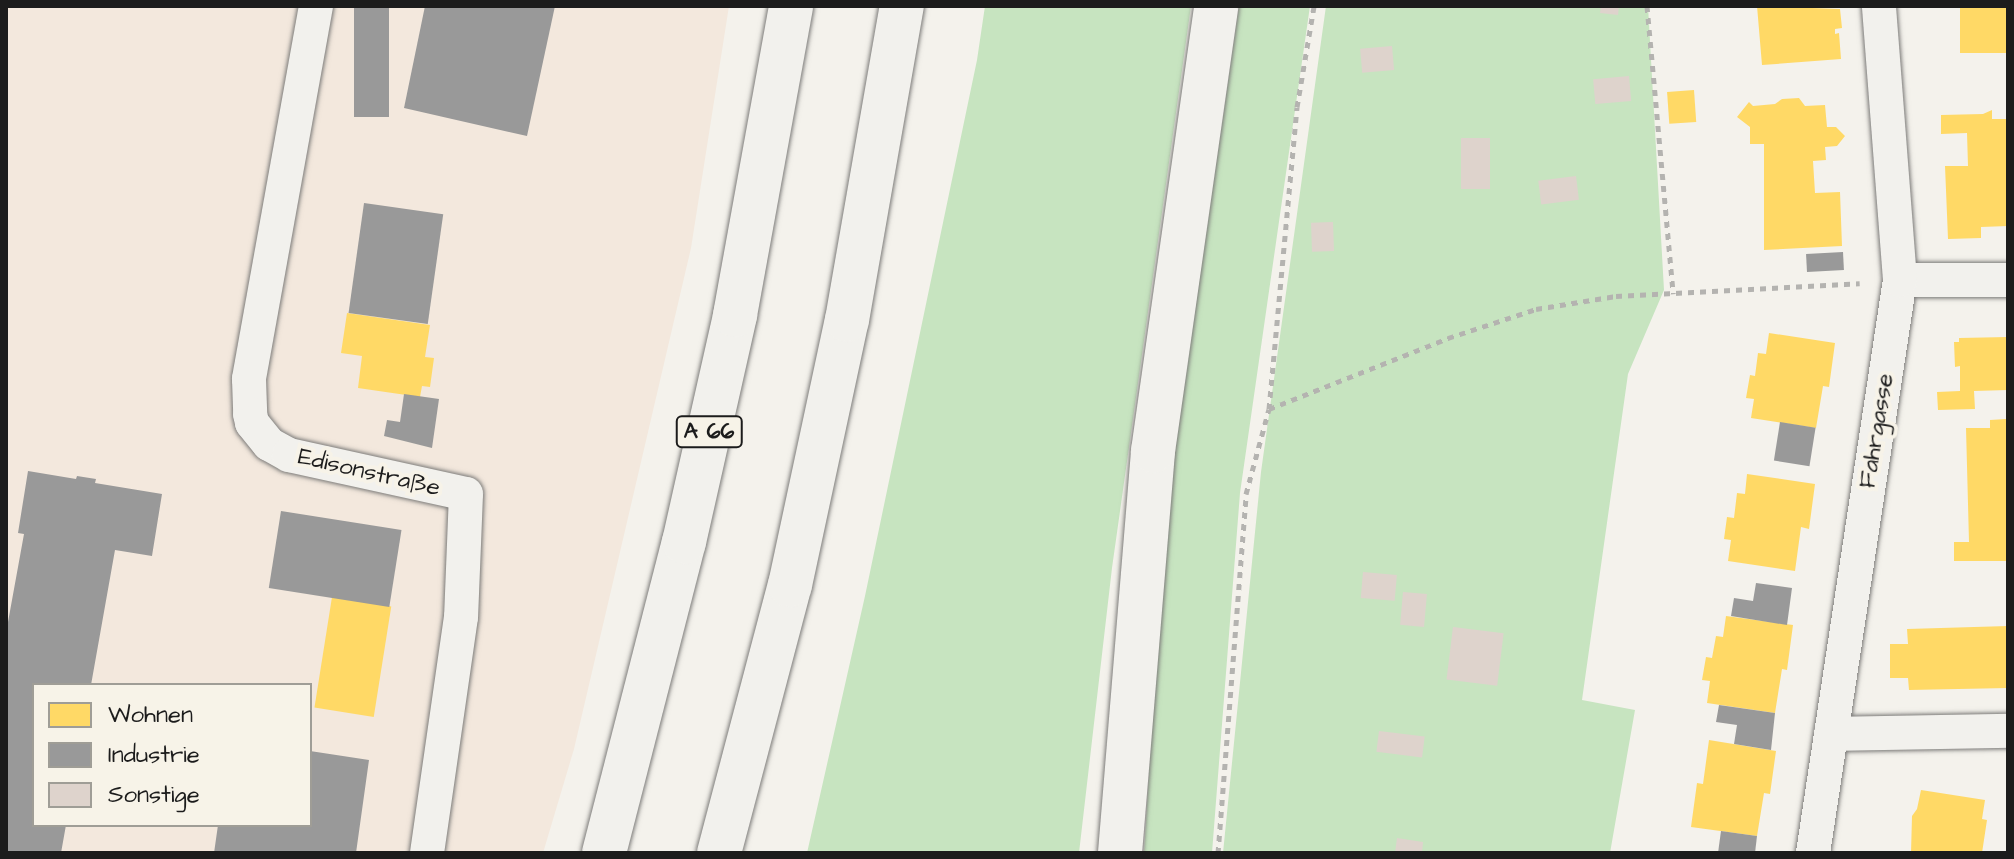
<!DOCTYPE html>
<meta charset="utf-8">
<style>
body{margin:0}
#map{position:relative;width:2014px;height:859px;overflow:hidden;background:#f4f2ec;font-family:"Architects Daughter",sans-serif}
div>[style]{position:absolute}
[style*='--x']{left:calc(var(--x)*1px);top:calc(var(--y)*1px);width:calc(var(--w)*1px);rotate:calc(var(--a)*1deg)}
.built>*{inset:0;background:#f3e8dd}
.green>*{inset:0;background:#c7e4c0}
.homes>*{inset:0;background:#ffd966;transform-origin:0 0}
.industry>*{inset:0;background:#999;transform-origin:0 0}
.building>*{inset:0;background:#ded3cc;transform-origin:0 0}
.path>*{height:5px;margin-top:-2.5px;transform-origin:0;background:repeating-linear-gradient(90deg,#b4b3b0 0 6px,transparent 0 12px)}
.roads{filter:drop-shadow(0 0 2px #7d7c7a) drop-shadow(0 0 2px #7d7c7a)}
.street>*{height:34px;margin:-17px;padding:0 17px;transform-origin:17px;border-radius:17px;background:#f2f1ed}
.secondary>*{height:44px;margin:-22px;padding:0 22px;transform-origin:22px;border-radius:22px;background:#f2f1ed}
.highway>*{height:44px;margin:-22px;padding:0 22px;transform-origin:22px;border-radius:22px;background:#f2f1ed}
span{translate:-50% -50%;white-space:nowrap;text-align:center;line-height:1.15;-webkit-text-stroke:8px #f7f3e8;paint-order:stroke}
.shield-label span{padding:2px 6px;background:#f7f3e8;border:2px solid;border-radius:6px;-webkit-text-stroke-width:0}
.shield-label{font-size:22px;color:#1c1c1c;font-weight:700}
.street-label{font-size:24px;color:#1c1c1c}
.frame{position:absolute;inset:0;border:8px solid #1c1c1c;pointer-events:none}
.legend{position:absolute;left:32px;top:683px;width:280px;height:144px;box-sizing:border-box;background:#f7f3e8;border:2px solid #9f9d96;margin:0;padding:10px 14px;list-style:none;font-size:24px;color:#1c1c1c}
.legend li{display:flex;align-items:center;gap:16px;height:40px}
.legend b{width:40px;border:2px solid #9f9d96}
</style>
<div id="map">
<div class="built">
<i style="clip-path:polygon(evenodd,6px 6px,729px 6px,691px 248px,574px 749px,543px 853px,6px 853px,6px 6px,34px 685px,310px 685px,310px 825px,34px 825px,34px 685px)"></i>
</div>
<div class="green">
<i style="clip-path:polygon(985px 6px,1191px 6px,1112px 568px,1079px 853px,807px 853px,865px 596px,977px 60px)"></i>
<i style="clip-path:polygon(1239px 6px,1310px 6px,1240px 493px,1212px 853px,1144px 853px,1159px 609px,1171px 475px)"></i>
<i style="clip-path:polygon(1326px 6px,1648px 6px,1664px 290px,1628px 374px,1582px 700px,1635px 710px,1610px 853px,1223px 853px,1261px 472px)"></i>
</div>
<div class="homes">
<i style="clip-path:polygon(1757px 6px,1840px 9px,1842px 28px,1835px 29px,1835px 34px,1839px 33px,1841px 59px,1762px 65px)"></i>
<i style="left:1960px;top:6px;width:48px;height:47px"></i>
<i style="left:1694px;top:90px;width:32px;height:27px;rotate:86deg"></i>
<i style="clip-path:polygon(1799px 98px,1805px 106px,1825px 105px,1827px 127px,1836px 127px,1845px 136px,1837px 146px,1825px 147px,1826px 160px,1813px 161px,1815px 193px,1840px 192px,1842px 246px,1764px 250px,1764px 144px,1750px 144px,1750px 127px,1737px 117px,1749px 102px,1753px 106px,1775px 104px,1782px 99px)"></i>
<i style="clip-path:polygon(1992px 110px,1992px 119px,2008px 119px,2008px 226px,1981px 227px,1981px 238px,1948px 239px,1945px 166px,1968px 166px,1967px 133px,1941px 134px,1941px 115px,1983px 114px)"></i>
<i style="clip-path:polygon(347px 313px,430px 325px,425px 357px,434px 358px,430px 387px,422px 386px,420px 397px,358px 388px,362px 356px,341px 353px)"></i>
<i style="clip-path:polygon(1769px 333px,1835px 343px,1829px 387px,1823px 386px,1816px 428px,1751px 418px,1754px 399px,1746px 398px,1750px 375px,1755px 376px,1758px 353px,1766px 354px)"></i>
<i style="clip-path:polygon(2008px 337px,2008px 390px,1974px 391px,1975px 409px,1938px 410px,1937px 392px,1960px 391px,1960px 366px,1955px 367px,1954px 342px,1959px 342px,1959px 338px)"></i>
<i style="clip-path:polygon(2006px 419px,2008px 561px,1954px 561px,1954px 542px,1969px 542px,1966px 428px,1990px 428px,1990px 420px)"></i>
<i style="clip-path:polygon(1747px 474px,1815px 484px,1809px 529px,1801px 527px,1795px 571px,1728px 561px,1731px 540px,1724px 539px,1727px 517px,1734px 518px,1737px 493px,1745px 494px)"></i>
<i style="left:332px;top:597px;width:60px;height:112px;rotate:9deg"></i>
<i style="clip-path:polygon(1726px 616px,1793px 625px,1787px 670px,1782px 669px,1775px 713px,1707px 703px,1710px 681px,1702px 680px,1706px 657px,1712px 658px,1716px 636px,1723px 637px)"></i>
<i style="clip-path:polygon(2008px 626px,2008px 688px,1909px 690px,1908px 678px,1890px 678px,1890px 644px,1908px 644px,1907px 629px)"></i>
<i style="clip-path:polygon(1709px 740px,1776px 751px,1770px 794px,1764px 793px,1757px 836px,1691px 827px,1697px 783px,1703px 784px)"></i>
<i style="clip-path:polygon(1921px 790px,1985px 800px,1982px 819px,1987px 820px,1982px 853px,1911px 853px,1912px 816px,1917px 809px)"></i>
</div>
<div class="industry">
<i style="left:354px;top:6px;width:35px;height:111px"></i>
<i style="clip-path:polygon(425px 6px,555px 6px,527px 136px,404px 108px)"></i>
<i style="left:364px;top:203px;width:80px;height:111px;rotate:8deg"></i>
<i style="left:1843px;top:252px;width:18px;height:37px;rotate:87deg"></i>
<i style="clip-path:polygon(404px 394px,439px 399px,432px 448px,384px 436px,387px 420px,400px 422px)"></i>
<i style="left:1780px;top:422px;width:36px;height:39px;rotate:9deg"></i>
<i style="clip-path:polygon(28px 471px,76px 479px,77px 476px,96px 479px,95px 483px,162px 494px,152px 556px,115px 550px,91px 685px,34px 685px,34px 825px,66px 825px,61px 853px,6px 853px,6px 633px,24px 534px,18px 533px)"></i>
<i style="left:281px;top:511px;width:122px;height:78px;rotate:9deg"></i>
<i style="clip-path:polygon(1756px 583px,1792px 588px,1787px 625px,1731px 616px,1734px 598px,1753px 601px)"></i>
<i style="clip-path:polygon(1719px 705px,1775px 713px,1771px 750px,1734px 744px,1737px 725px,1716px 722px)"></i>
<i style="clip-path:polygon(310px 751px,369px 760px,356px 853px,214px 853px,218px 825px,310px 825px)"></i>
<i style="clip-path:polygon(1721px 831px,1757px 836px,1755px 853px,1718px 853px)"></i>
</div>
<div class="building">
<i style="clip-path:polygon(1601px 6px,1619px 6px,1618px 15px,1600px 13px)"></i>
<i style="left:1392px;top:46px;width:24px;height:32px;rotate:85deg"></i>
<i style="left:1629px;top:76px;width:25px;height:36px;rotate:85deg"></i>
<i style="left:1461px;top:138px;width:29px;height:51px"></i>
<i style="left:1576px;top:176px;width:24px;height:38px;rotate:83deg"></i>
<i style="left:1333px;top:222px;width:29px;height:22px;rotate:88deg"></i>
<i style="left:1363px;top:572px;width:34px;height:26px;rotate:5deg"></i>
<i style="left:1403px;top:592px;width:24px;height:33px;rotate:5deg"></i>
<i style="left:1453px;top:627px;width:51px;height:53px;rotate:7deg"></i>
<i style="left:1379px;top:731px;width:46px;height:21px;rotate:7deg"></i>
<i style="clip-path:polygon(1397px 838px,1423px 842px,1422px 853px,1395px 853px)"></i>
</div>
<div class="path">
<i style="--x:1647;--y:6;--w:289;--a:84.8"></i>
<i style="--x:1269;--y:409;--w:193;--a:-21.6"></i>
<i style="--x:1448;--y:338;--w:93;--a:-18.2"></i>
<i style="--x:1536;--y:309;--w:81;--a:-9.2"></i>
<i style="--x:1616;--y:296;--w:244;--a:-3"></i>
<i style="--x:1218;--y:853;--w:360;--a:-85.5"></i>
<i style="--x:1246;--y:494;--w:88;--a:-74.9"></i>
<i style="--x:1269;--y:409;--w:303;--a:-84.7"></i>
<i style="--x:1297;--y:107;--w:102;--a:-80.4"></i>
</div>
<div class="roads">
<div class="street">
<i style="--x:316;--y:6;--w:379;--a:100.2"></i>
<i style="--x:249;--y:379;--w:35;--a:88"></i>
<i style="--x:250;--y:414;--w:9;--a:77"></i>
<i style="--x:252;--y:423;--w:27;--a:51"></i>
<i style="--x:269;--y:444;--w:23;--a:29"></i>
<i style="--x:289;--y:455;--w:181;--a:12.4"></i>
<i style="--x:466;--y:494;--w:123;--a:92.3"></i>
<i style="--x:461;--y:617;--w:238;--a:98.2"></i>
<i style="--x:1900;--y:280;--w:108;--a:0"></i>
<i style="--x:1831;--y:734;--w:177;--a:-1"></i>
<i style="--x:1813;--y:853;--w:580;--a:-81.37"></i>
<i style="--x:1900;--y:280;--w:275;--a:-94.4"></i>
</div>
<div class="secondary">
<i style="--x:1120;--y:853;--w:403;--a:-85.3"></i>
<i style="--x:1153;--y:451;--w:449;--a:-81.9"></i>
</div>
<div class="highway">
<i style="--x:604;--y:853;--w:321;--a:-75.6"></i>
<i style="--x:684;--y:542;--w:233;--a:-77.3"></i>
<i style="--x:735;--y:315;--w:314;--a:-79.7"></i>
<i style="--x:719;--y:853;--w:277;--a:-75.2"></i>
<i style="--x:790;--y:585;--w:271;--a:-77.9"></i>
<i style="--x:847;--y:320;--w:319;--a:-80.1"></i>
</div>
</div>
<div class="shield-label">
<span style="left:709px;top:432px">A 66</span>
</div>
<div class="street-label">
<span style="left:1877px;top:431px;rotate:-81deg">Fahrgasse</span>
<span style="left:369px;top:473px;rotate:13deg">Edisonstraße</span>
</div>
<div class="frame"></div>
<ul class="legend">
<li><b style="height:22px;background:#ffd966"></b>Wohnen</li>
<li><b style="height:22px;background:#999"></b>Industrie</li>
<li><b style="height:22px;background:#ded3cc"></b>Sonstige</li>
</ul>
</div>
